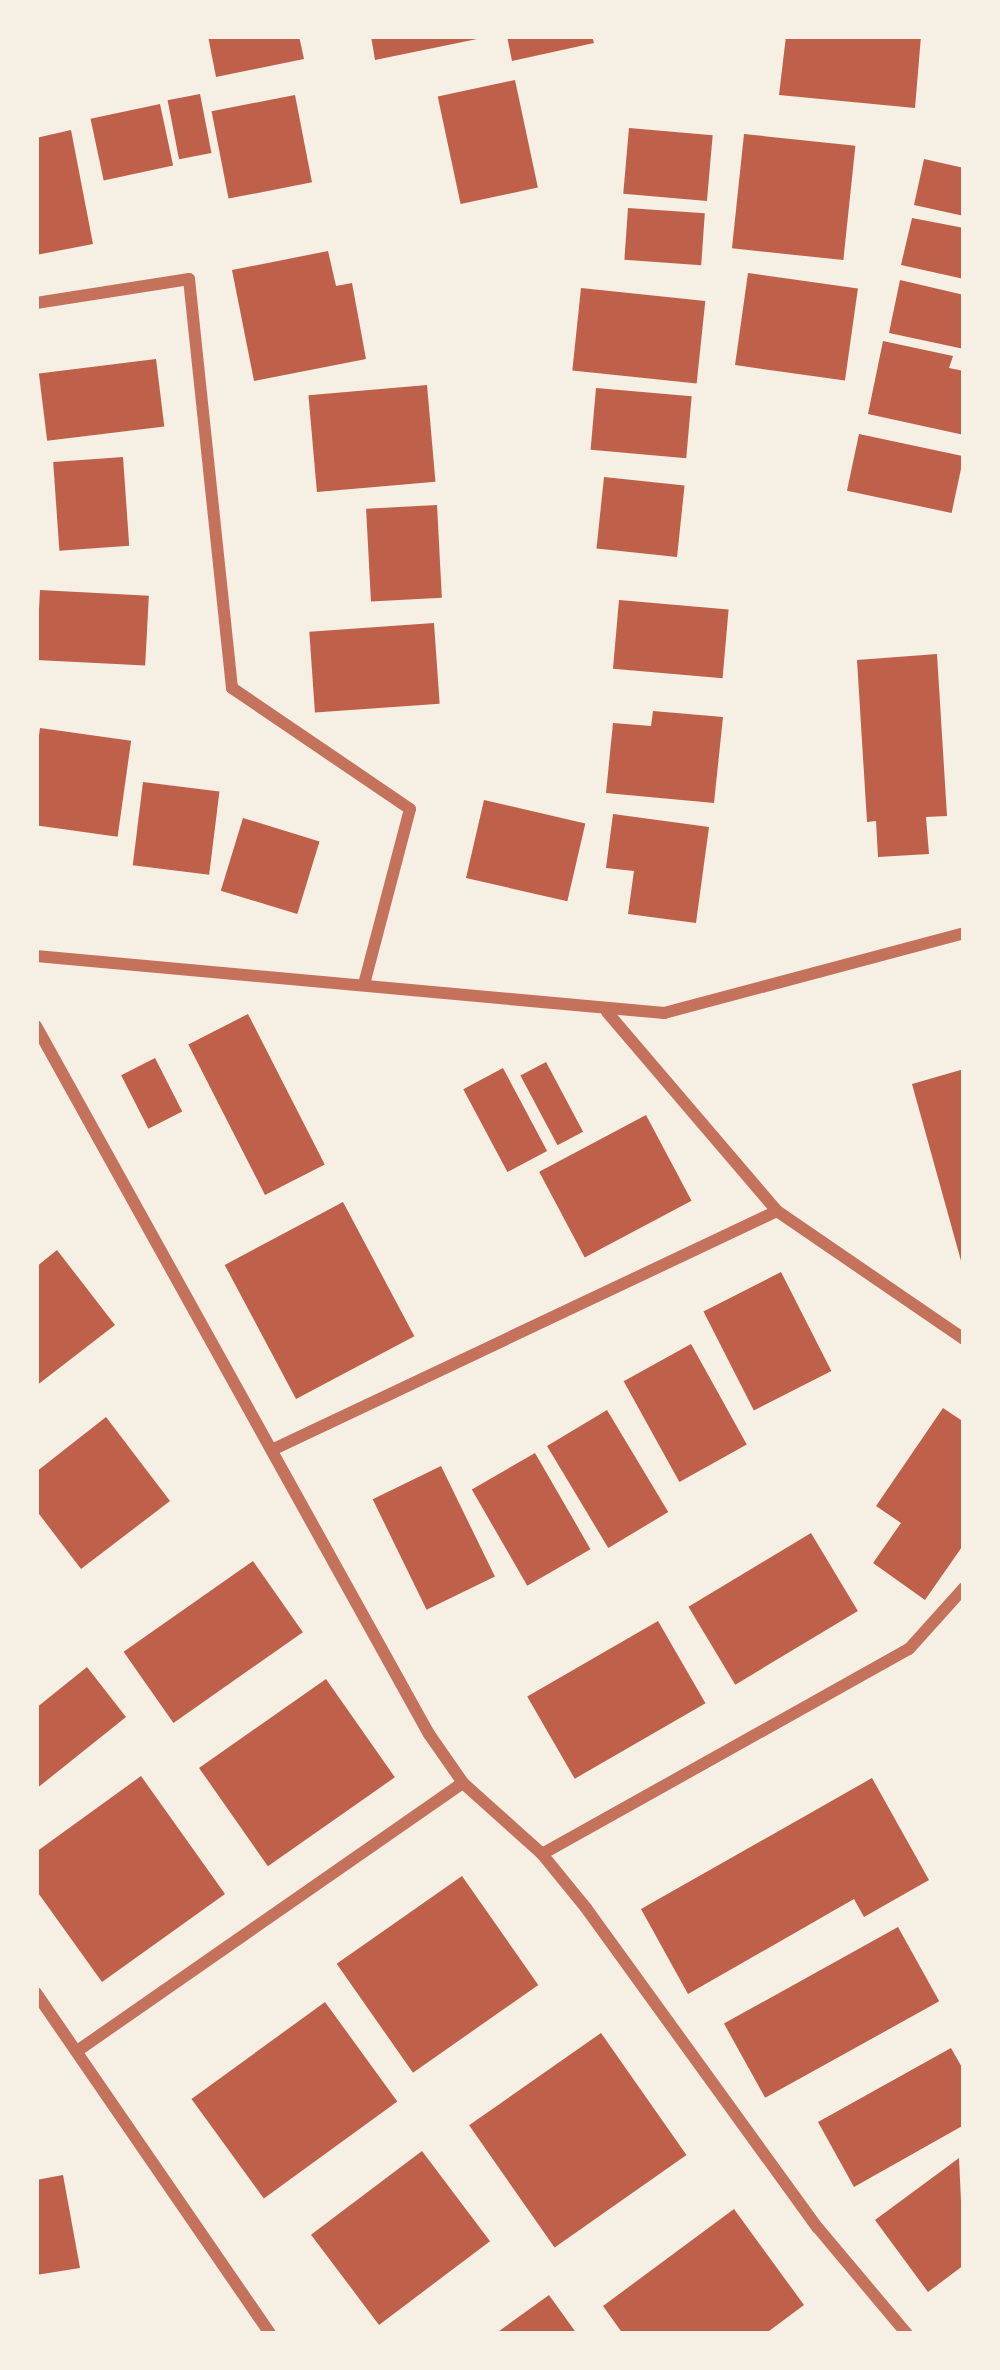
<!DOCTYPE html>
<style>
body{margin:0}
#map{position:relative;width:1000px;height:2370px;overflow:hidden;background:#f6efe4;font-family:"Roboto Condensed",sans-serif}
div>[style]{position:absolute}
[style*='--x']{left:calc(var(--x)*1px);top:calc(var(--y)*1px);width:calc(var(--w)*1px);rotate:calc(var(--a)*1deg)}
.building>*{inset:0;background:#bf614a;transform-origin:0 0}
.minor>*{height:12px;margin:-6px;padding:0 6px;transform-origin:6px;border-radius:6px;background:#c5725c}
span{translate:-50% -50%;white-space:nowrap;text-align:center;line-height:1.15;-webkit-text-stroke:10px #f6efe4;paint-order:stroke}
.frame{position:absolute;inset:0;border:39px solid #f6efe4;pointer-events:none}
</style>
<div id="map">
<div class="building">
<i style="clip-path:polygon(208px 36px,299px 36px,304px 59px,216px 77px)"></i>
<i style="clip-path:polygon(371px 36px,481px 36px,482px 38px,375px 60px)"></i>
<i style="clip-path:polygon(507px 36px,592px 36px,594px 43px,512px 61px)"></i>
<i style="clip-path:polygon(786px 36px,921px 36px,915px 108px,779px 95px)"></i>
<i style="left:515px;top:80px;width:110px;height:79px;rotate:78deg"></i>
<i style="left:200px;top:94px;width:60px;height:33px;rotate:79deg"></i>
<i style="left:295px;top:95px;width:89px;height:85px;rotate:79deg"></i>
<i style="left:160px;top:104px;width:63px;height:71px;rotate:78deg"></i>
<i style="left:629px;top:128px;width:84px;height:66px;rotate:5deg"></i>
<i style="clip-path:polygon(71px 130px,93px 244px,36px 255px,36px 138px)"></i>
<i style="left:744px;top:134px;width:112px;height:115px;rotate:6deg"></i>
<i style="clip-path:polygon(924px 159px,964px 168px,964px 216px,914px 205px)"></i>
<i style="left:628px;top:208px;width:77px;height:52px;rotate:4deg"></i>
<i style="clip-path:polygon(912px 218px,964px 228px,964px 279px,901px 265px)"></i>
<i style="clip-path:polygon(328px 251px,336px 286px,352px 283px,366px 359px,254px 381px,232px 270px)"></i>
<i style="left:748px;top:273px;width:111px;height:93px;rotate:8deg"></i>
<i style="clip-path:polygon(900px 280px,964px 295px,964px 349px,889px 333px)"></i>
<i style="left:581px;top:288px;width:125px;height:83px;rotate:6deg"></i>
<i style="clip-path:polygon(883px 341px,953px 356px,949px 368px,964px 371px,964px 435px,868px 414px)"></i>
<i style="left:156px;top:359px;width:68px;height:118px;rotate:83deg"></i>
<i style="left:427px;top:385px;width:97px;height:119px;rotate:85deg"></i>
<i style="left:596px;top:388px;width:96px;height:62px;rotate:5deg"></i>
<i style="left:859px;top:434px;width:107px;height:58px;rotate:12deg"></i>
<i style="left:123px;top:457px;width:89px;height:70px;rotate:86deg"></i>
<i style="left:604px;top:477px;width:81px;height:72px;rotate:6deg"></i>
<i style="left:437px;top:505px;width:93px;height:71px;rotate:87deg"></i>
<i style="left:40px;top:590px;width:109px;height:70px;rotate:3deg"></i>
<i style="left:619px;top:600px;width:110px;height:69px;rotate:5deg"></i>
<i style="left:434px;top:623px;width:81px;height:125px;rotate:86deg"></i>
<i style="clip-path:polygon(937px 654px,947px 816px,926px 817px,929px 854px,878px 857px,876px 821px,867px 822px,857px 660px)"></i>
<i style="clip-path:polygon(653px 711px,723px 717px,714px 803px,606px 793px,613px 723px,651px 726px)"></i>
<i style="left:40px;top:728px;width:92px;height:97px;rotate:8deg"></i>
<i style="left:143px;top:782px;width:77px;height:84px;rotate:7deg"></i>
<i style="left:484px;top:800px;width:104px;height:80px;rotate:13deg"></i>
<i style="clip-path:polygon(613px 814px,709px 827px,696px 923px,628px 914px,634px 871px,606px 868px)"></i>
<i style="left:243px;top:818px;width:80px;height:76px;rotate:17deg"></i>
<i style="left:248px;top:1014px;width:169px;height:67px;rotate:63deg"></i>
<i style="left:155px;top:1058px;width:60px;height:38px;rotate:63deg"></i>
<i style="left:546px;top:1062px;width:79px;height:29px;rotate:62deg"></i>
<i style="left:503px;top:1068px;width:94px;height:45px;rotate:62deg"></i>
<i style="clip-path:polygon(964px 1069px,964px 1268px,963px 1268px,912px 1084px)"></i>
<i style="left:646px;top:1115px;width:97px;height:121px;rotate:62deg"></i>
<i style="left:343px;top:1202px;width:152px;height:134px;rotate:62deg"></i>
<i style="clip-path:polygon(57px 1250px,115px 1325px,36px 1386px,36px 1267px)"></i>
<i style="left:781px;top:1272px;width:111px;height:87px;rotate:63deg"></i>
<i style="left:691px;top:1344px;width:115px;height:77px;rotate:61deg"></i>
<i style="clip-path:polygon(943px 1408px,964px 1422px,964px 1544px,925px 1600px,873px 1563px,901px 1523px,876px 1506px)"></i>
<i style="left:607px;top:1410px;width:119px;height:70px;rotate:59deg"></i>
<i style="clip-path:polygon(106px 1417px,170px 1501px,81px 1569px,36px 1510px,36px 1472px)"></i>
<i style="left:535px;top:1453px;width:111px;height:73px;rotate:60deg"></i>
<i style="left:441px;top:1466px;width:123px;height:76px;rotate:64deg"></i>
<i style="left:811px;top:1533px;width:91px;height:143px;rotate:59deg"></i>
<i style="left:253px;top:1561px;width:87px;height:158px;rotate:55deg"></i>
<i style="left:658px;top:1621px;width:95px;height:151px;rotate:60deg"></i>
<i style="clip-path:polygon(87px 1667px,126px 1717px,36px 1789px,36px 1708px)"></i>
<i style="left:326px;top:1679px;width:120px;height:155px;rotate:55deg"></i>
<i style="clip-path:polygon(141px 1776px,225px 1894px,102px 1982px,36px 1890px,36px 1852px)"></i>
<i style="clip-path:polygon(872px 1778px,929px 1880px,864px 1917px,854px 1899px,688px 1994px,641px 1909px)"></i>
<i style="left:462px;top:1876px;width:133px;height:153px;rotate:55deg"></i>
<i style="left:898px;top:1927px;width:85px;height:199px;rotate:61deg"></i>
<i style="left:325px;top:2002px;width:123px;height:165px;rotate:54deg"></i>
<i style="left:601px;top:2033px;width:149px;height:161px;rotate:55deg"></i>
<i style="clip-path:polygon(951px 2048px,964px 2071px,964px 2125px,854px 2187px,818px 2122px)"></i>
<i style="left:422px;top:2151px;width:113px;height:139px;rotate:53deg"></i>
<i style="clip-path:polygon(959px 2158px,964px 2265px,928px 2292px,875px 2220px)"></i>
<i style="clip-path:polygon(63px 2175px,80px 2268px,36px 2275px,36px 2180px)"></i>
<i style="clip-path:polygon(734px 2209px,804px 2305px,765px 2334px,623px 2334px,603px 2306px)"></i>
<i style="clip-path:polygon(549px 2295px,577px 2334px,495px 2334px)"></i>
</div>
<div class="minor">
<i style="--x:36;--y:303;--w:155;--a:-8.9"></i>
<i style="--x:189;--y:279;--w:411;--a:84"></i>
<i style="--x:232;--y:688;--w:215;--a:34.2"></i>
<i style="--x:410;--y:809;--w:181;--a:104.7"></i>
<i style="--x:36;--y:956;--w:631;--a:5.19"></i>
<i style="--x:664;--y:1013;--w:310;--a:-14.9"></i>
<i style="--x:607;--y:1012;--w:262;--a:49.5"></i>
<i style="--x:777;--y:1211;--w:227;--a:34.4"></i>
<i style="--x:36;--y:1026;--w:810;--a:60.97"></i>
<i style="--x:429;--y:1734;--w:60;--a:55.2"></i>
<i style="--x:463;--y:1783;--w:106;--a:41.9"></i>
<i style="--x:542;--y:1854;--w:70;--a:50.8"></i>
<i style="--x:586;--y:1908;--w:395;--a:54.1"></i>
<i style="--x:818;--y:2228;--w:138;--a:50"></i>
<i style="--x:276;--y:1448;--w:554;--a:-25.32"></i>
<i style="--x:542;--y:1854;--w:420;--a:-29.2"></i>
<i style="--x:909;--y:1649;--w:82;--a:-48"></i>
<i style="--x:36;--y:1993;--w:414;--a:55.5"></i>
<i style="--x:80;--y:2049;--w:466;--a:-34.8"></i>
</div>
<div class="frame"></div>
</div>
